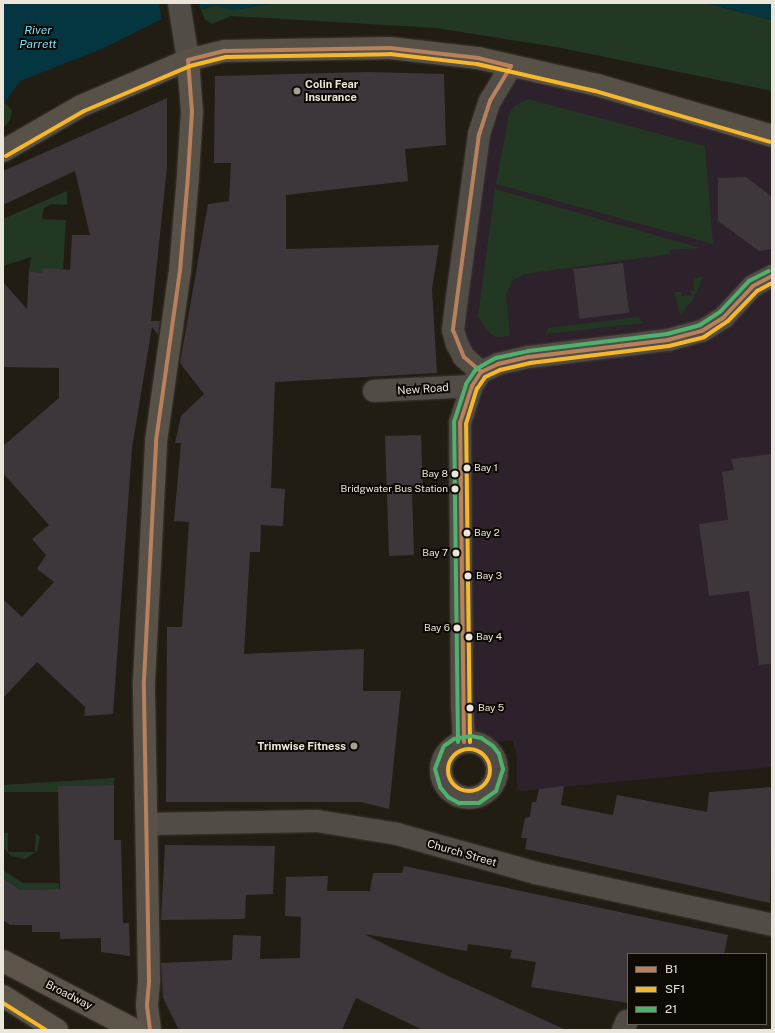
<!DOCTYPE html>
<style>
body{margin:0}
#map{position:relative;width:775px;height:1033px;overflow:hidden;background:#211d13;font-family:"Public Sans",sans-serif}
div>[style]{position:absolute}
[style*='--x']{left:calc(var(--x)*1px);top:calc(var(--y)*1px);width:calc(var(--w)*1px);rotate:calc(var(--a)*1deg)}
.commercial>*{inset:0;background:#2d212b}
.green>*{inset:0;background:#223823}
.water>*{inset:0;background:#033641}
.pier>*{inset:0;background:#211d13}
.building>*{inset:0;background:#3d373b;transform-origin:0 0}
.roads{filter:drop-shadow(0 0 1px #3c3730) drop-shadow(0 0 1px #3c3730)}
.street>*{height:22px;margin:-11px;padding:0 11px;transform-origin:11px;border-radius:11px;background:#514d46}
.street>.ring{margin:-11px;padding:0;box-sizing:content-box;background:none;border:22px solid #514d46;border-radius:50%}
.secondary>*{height:22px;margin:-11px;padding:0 11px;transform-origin:11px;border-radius:11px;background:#575148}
.primary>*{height:22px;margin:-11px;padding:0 11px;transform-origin:11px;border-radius:11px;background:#5c5449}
.bus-1>*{height:4px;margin:-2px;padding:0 2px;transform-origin:2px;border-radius:2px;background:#b6815c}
.bus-2>*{height:4px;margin:-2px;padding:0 2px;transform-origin:2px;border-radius:2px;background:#f7b72b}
.bus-2>.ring{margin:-2px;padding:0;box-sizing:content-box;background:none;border:4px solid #f7b72b;border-radius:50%}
.bus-3>*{height:4px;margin:-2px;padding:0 2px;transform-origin:2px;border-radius:2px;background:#4eb16c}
.dots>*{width:11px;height:11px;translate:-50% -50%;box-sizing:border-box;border:2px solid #0d0a04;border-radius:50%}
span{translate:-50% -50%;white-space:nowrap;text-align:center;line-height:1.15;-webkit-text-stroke:4px #0d0a04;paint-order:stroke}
.bus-label{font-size:10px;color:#ebe6da}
.left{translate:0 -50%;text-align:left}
.right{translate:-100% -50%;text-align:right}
.poi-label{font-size:11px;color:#ebe6da;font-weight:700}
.street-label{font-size:11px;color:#ebe6da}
.water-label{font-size:12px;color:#7bdffb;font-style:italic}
.frame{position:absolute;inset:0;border:4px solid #ebe6da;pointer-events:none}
.legend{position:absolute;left:627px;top:953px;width:140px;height:72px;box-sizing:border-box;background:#0d0a04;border:1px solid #66625a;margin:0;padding:5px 7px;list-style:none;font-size:12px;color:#ebe6da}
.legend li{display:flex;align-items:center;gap:8px;height:20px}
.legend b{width:20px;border:1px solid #66625a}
</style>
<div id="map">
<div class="commercial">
<i style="clip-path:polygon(511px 66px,772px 136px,772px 767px,521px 791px,517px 789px,517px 758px,513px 741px,464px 742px,462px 707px,472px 386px,464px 357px,459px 272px,475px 158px)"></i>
</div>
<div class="green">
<i style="clip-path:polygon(276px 3px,705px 3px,772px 20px,772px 91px,556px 47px,436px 28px,231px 16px,212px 24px,205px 20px,201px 10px,216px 5px,232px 10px)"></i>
<i style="clip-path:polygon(528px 99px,705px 146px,713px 244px,496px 184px,509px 114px,514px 106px)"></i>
<i style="clip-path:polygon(6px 103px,12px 111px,10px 120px,3px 129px,3px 105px)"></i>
<i style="clip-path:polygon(495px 189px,700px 248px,670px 250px,670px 254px,524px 274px,512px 281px,506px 295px,510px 336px,495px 337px,487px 331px,478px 316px)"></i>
<i style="clip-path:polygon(67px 191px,67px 205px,51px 204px,44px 208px,42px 219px,66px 220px,63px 270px,44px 268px,42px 273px,29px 271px,31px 257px,3px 266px,3px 219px)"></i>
<i style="clip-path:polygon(703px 277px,693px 300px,680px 315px,674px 292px,681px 292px,682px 296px,691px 295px,691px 291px,694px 290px,693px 278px)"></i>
<i style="clip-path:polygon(638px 317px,644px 323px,545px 334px,548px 328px)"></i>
<i style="clip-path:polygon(114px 778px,114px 785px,58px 786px,58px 792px,3px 792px,3px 785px)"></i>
<i style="clip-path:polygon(8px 833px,8px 852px,35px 852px,36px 833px,40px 837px,37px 851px,25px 859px,11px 856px,3px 847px,3px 833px)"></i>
<i style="clip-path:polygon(3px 870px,23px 883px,59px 883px,59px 889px,20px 890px,3px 878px)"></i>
</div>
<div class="water">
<i style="clip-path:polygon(3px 3px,276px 3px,232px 10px,216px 5px,162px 19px,104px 48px,20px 81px,3px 105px)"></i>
<i style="clip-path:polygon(705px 3px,772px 3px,772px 20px,730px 9px)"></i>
</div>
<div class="pier">
<i style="clip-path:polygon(159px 3px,199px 3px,201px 12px,162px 21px)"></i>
</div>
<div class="building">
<i style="clip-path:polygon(368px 72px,444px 74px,446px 145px,405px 149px,408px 181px,286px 195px,286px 249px,439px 245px,432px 289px,437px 373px,275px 382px,271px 488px,285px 489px,283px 526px,261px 525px,260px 552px,250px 552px,244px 654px,364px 649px,363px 691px,401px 691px,389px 809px,361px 802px,166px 802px,167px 627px,182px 627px,189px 522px,174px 521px,181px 443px,175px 443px,181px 416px,204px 394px,180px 363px,208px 204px,229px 201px,231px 163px,214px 163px,215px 76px)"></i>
<i style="clip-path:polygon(167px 98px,167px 167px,151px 321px,160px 321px,158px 335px,152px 327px,132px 448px,113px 714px,84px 716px,85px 707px,37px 662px,3px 698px,3px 599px,22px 617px,54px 582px,37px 569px,46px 555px,32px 539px,49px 525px,3px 473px,3px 446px,59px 398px,59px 368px,3px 367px,3px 282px,27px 309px,29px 271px,42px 273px,43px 268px,70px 270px,72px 235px,90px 235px,75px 171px,3px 205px,3px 171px)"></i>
<i style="clip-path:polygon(746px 177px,772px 197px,772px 249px,759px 251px,718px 221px,718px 178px)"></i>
<i style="left:623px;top:263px;width:50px;height:50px;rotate:83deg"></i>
<i style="clip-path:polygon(421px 435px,423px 491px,412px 492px,414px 555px,389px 556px,385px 436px)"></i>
<i style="clip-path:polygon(772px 454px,772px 664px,759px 665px,749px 591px,709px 596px,699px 524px,728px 520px,722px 472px,734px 470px,731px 459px)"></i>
<i style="clip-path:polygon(114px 785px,114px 840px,121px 840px,123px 923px,129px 923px,130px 956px,101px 952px,101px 938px,60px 939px,60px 932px,32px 932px,32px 925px,10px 925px,3px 920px,3px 878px,20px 890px,60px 889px,58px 786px)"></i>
<i style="clip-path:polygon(564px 786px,561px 805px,613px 815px,617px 795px,707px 812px,709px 792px,772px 787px,770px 903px,525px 849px,527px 838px,521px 838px,525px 818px,530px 817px,532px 802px,536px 802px,539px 789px)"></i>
<i style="clip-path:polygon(165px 845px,275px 846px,273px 894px,246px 895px,245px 919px,161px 920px)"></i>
<i style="clip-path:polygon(404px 866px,728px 935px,724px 954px,628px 954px,628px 1003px,531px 987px,536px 962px,510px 958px,512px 950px,468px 944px,467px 951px,364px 934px,448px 976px,566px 1030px,423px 1030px,356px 998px,342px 1030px,179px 1030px,163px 998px,161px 963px,232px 960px,233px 935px,261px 936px,260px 959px,300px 958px,301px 917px,285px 916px,286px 877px,328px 876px,327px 891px,370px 891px,373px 873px,402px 873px)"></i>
</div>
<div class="roads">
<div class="street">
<i style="--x:179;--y:3;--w:58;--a:81"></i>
<i style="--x:481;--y:372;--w:23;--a:-139"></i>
<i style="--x:464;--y:357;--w:15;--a:-118"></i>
<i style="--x:457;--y:344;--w:15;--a:-106"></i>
<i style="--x:453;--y:330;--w:25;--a:-83"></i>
<i style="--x:456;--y:305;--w:173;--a:-82.3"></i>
<i style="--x:479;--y:134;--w:35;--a:-72"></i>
<i style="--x:490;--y:101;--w:41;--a:-59"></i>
<i style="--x:374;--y:391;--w:98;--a:-2.9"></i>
<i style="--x:464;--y:742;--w:35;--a:-93"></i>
<i style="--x:462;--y:707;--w:284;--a:-90.4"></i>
<i style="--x:460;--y:423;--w:39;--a:-72"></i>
<i style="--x:472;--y:386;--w:17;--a:-57"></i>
<i style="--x:481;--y:372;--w:19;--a:-25"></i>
<i style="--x:498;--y:364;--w:32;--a:-13"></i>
<i style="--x:529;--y:357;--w:140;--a:-7"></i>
<i style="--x:668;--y:340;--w:35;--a:-15"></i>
<i style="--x:702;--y:331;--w:26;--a:-32"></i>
<i style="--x:724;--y:317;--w:42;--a:-46.9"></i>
<i style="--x:753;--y:286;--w:21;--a:-28"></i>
<i class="ring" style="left:441px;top:742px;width:34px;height:34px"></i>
<i style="--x:147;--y:824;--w:170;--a:-1"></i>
<i style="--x:317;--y:821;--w:81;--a:9.2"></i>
<i style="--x:397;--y:834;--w:144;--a:15.7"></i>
<i style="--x:536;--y:873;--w:242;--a:12.4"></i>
<i style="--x:623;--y:1030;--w:10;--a:-66"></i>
</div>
<div class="secondary">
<i style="--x:3;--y:151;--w:90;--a:-30"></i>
<i style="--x:81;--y:106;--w:116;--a:-23.3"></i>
<i style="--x:188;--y:60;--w:38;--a:-14"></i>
<i style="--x:225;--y:51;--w:165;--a:-1"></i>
<i style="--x:390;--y:48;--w:89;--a:6.5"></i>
<i style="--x:478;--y:58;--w:122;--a:12.8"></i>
<i style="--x:597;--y:85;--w:182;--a:16.2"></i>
<i style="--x:150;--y:1030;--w:25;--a:-97"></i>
<i style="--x:147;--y:1005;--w:25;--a:-85"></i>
<i style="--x:149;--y:980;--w:299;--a:-91"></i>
<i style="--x:144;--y:681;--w:240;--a:-87.1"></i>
<i style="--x:156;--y:441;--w:172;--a:-82"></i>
<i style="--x:180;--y:271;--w:96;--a:-85.2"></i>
<i style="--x:188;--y:175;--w:63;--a:-86.4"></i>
<i style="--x:192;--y:112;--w:52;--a:-94.4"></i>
</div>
<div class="primary">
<i style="--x:3;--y:961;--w:149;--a:27.6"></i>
<i style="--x:3;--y:996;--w:64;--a:32.2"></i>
</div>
</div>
<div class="bus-1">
<i style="--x:464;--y:742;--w:319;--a:-90.7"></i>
<i style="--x:460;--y:423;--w:39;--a:-72"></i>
<i style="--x:472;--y:386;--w:17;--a:-57"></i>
<i style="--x:481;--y:372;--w:19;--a:-25"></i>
<i style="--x:498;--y:364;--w:32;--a:-13"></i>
<i style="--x:529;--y:357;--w:140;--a:-7"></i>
<i style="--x:668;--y:340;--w:35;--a:-15"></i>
<i style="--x:702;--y:331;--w:26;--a:-32"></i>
<i style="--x:724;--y:317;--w:42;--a:-46.9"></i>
<i style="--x:753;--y:286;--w:21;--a:-28"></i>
<i style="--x:150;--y:1030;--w:25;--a:-97"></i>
<i style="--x:147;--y:1005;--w:25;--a:-85"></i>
<i style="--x:149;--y:980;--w:299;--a:-91"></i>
<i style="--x:144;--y:681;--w:240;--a:-87.1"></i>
<i style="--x:156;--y:441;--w:172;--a:-82"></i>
<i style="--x:180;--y:271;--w:96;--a:-85.2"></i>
<i style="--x:188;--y:175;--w:63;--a:-86.4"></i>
<i style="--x:192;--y:112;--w:52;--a:-94.4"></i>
<i style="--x:188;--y:60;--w:38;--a:-14"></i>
<i style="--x:225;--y:51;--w:165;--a:-1"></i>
<i style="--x:390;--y:48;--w:89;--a:6.5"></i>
<i style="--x:478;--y:58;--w:34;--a:14"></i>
<i style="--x:511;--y:66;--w:41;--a:121"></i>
<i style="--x:490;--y:101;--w:35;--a:108"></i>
<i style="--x:479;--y:134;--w:198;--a:97.6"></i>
<i style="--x:453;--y:330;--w:29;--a:68"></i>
<i style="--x:464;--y:357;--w:23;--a:41"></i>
</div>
<div class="bus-2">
<i style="--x:6;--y:156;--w:90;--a:-30"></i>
<i style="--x:84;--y:111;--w:115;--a:-23"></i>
<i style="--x:190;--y:66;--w:37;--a:-14"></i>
<i style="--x:226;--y:57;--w:164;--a:-1"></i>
<i style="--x:390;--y:54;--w:88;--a:6.6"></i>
<i style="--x:477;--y:64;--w:121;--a:12.9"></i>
<i style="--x:595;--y:91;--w:182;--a:16.2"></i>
<i style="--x:470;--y:742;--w:318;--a:-90.7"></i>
<i style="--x:466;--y:424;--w:37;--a:-73"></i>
<i style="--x:477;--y:389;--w:14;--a:-56"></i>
<i style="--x:485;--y:377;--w:17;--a:-25"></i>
<i style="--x:500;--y:370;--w:31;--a:-13"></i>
<i style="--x:530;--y:363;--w:140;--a:-7"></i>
<i style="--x:669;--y:346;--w:36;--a:-14"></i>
<i style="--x:704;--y:337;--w:29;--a:-34"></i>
<i style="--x:728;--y:321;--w:42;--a:-46"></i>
<i style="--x:757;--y:291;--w:17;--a:-28"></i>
<i class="ring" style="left:448px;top:749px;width:38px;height:38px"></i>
<i style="--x:3;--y:1003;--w:51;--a:32.1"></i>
</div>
<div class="bus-3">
<i style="--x:458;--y:742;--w:320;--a:-90.7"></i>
<i style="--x:454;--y:422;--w:40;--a:-72"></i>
<i style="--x:466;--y:384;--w:18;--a:-56"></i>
<i style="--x:476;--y:369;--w:23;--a:-29"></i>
<i style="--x:496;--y:358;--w:33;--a:-12"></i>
<i style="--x:528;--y:351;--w:140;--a:-7"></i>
<i style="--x:667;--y:334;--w:34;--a:-15"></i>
<i style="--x:700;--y:325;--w:24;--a:-33"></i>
<i style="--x:720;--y:312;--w:42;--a:-46.9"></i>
<i style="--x:749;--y:281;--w:22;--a:-27"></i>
<i style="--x:443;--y:748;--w:22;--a:111"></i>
<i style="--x:435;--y:769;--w:19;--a:74"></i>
<i style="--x:440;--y:787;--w:13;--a:51"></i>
<i style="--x:448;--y:797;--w:13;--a:29"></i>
<i style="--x:459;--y:803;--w:20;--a:0"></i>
<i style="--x:479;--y:803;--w:21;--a:-35"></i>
<i style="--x:496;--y:791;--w:23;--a:-72"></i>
<i style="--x:503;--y:769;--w:16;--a:-105"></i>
<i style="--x:499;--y:754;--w:10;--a:-127"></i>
<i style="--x:493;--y:746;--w:14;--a:-146"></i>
<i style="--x:481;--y:738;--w:10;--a:-169"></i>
<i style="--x:471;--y:736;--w:17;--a:170"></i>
<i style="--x:454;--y:739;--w:12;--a:145"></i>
</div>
<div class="dots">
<i style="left:297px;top:91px;background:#a4a094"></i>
<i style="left:467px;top:468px;background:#ebe6da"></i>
<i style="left:455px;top:474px;background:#ebe6da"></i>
<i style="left:455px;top:489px;background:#ebe6da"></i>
<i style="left:467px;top:533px;background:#ebe6da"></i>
<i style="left:456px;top:553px;background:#ebe6da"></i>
<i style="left:468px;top:576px;background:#ebe6da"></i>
<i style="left:457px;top:628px;background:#ebe6da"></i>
<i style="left:469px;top:637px;background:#ebe6da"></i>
<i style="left:470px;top:708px;background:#ebe6da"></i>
<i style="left:354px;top:746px;background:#a4a094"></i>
</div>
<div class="bus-label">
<span class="left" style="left:474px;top:468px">Bay 1</span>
<span class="right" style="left:448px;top:474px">Bay 8</span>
<span class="right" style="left:448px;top:489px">Bridgwater Bus Station</span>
<span class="left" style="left:474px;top:533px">Bay 2</span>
<span class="right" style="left:448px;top:553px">Bay 7</span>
<span class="left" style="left:476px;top:576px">Bay 3</span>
<span class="right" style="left:450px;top:628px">Bay 6</span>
<span class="left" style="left:476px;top:637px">Bay 4</span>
<span class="left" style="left:478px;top:708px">Bay 5</span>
</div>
<div class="poi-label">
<span class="left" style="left:305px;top:91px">Colin Fear<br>Insurance</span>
<span class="right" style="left:346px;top:746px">Trimwise Fitness</span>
</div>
<div class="street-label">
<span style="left:423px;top:389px;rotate:-4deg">New Road</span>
<span style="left:462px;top:853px;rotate:16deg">Church Street</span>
<span style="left:69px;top:995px;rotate:27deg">Broadway</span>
</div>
<div class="water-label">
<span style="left:38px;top:38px">River<br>Parrett</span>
</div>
<div class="frame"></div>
<ul class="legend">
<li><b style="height:5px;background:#b6815c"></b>B1</li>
<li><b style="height:5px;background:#f7b72b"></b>SF1</li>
<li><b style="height:5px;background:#4eb16c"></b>21</li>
</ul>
</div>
